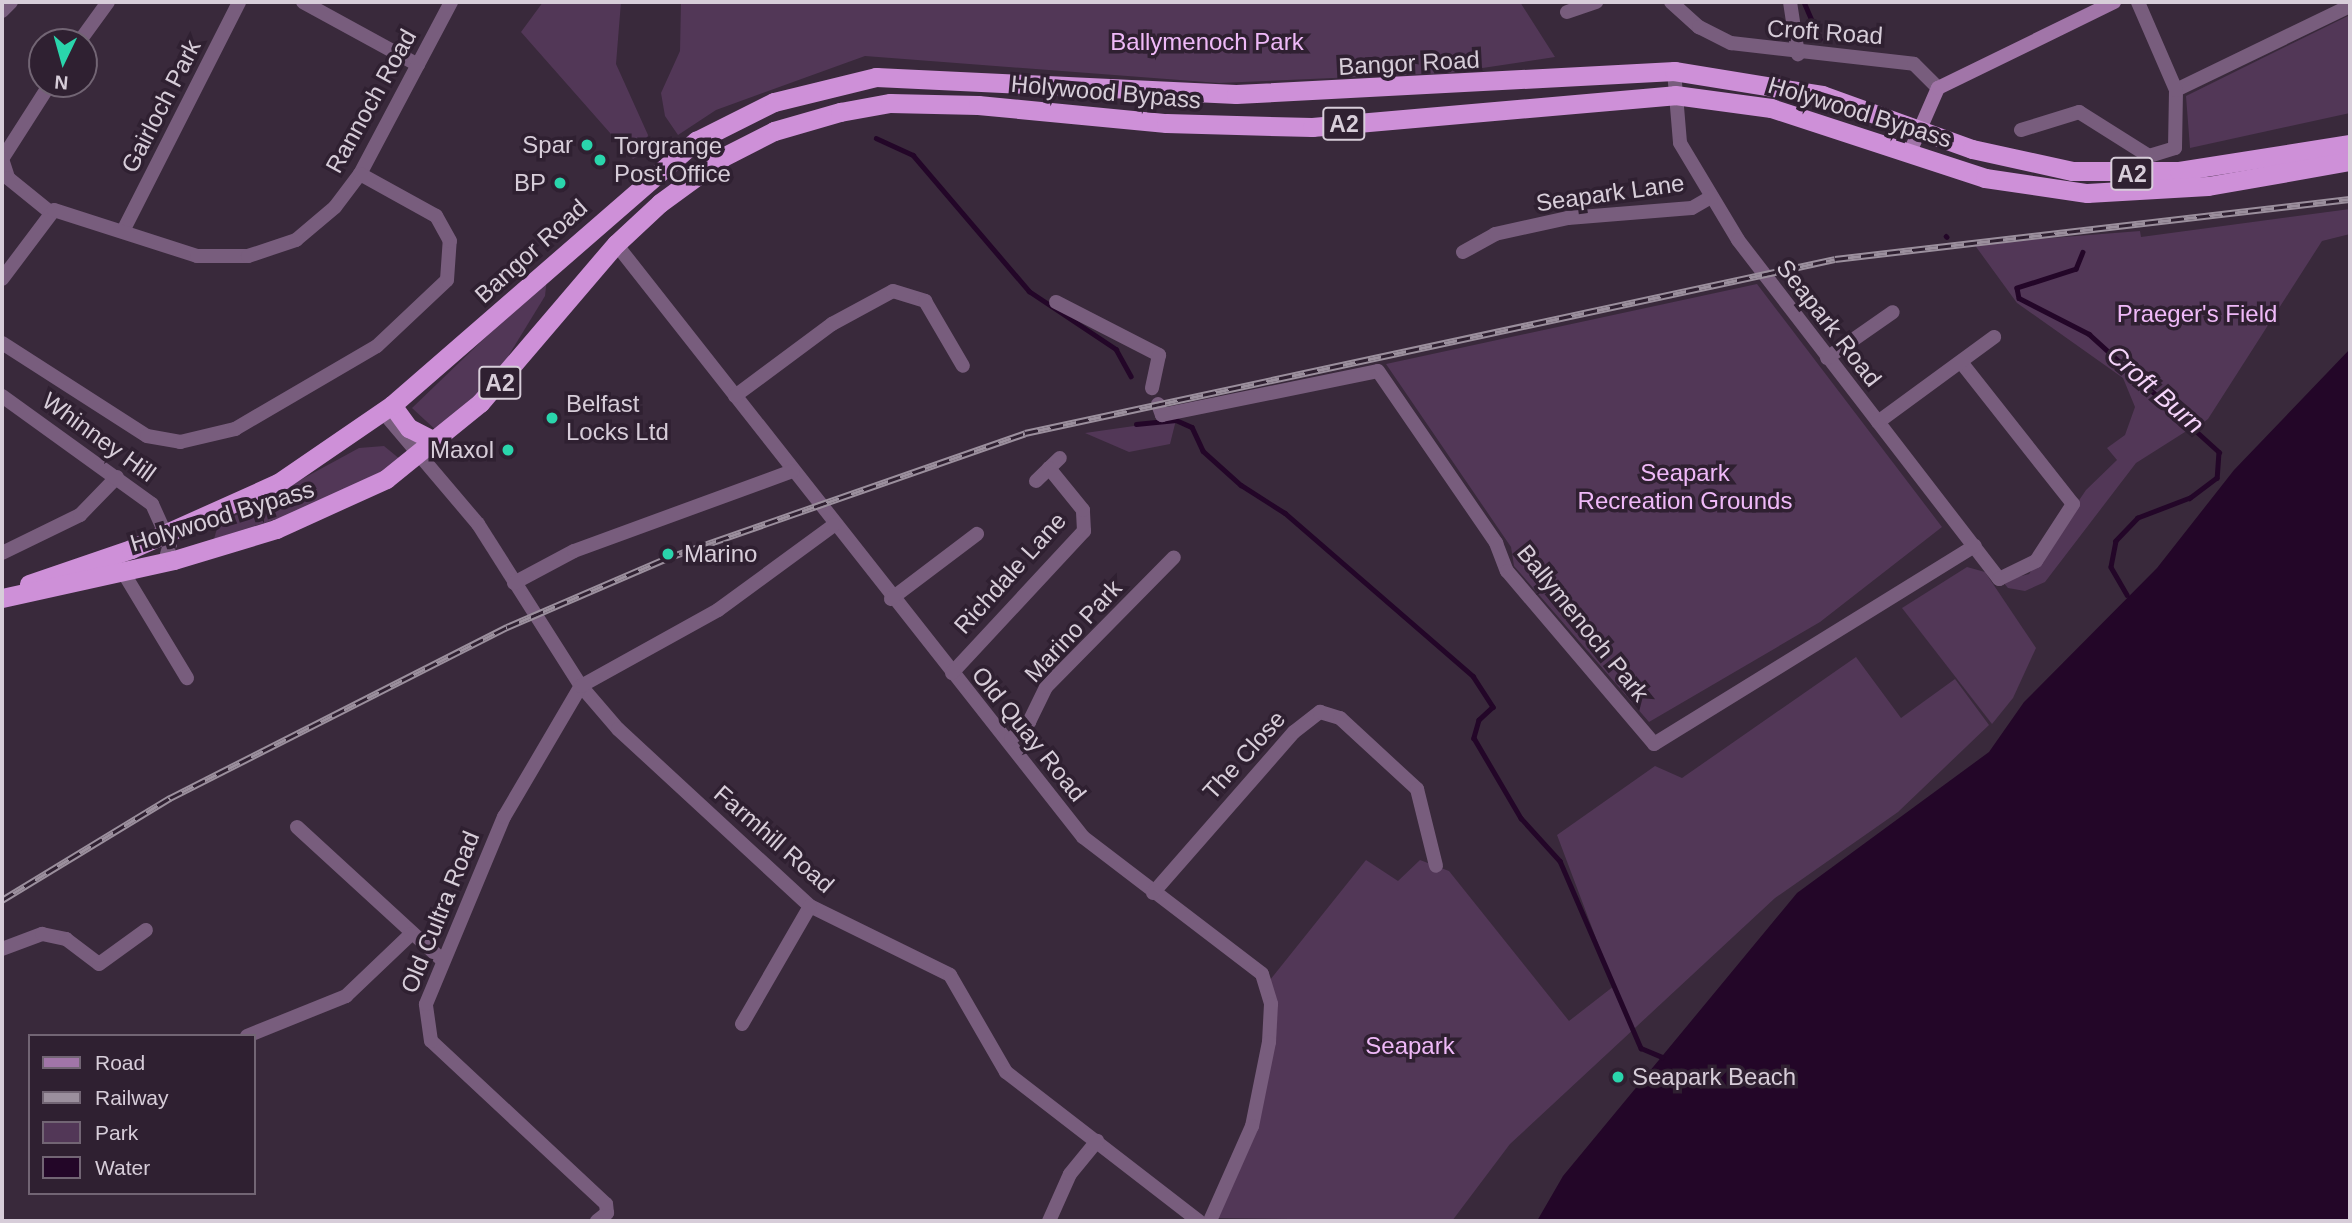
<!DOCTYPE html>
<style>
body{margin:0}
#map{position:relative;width:2352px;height:1223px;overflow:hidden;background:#39293b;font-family:Arial,sans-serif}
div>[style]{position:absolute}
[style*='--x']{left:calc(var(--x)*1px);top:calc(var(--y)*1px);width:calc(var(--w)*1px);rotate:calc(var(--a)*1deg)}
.green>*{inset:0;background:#523757}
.water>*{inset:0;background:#230628}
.stream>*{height:4.5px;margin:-2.25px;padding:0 2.25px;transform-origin:2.25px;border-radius:2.25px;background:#230628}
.minor>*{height:14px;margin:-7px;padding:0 7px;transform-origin:7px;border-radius:7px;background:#785d7d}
.tertiary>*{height:14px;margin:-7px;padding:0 7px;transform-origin:7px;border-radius:7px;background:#785d7d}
.secondary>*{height:14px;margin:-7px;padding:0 7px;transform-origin:7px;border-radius:7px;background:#a175a8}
.trunk>*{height:19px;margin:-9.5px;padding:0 9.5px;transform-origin:9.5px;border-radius:9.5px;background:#ce90d8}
.rail>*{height:7px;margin-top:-3.5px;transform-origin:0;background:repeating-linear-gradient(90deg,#2f2031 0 13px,#9b8f9d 0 26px);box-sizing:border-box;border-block:2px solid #9b8f9d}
.dots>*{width:19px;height:19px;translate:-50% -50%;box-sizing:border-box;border:4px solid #2f2031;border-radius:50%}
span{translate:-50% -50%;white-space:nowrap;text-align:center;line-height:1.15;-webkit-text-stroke:7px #2f2031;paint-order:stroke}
.shield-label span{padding:2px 5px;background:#2f2031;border:2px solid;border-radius:5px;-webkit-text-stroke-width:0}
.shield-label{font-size:23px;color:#d7cdd9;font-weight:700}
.street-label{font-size:24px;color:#d7cdd9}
.park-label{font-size:24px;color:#efb9f8}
.poi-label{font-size:24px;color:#d7cdd9}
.right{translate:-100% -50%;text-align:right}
.left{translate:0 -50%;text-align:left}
.water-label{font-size:26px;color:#f5d4fa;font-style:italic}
.frame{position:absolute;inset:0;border:4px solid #d7cdd9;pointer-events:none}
.legend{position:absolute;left:28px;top:1034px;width:228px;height:161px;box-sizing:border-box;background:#2f2031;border:2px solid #726574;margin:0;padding:9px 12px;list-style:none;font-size:21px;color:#d7cdd9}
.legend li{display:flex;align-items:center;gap:14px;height:35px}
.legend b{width:35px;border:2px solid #726574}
.north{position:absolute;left:28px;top:28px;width:70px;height:70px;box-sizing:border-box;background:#2f2031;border:2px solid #726574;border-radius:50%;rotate:185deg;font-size:19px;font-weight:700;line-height:28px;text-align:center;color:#d7cdd9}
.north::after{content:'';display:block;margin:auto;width:24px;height:32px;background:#2ad5ac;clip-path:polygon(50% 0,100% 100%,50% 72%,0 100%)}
</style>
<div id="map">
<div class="green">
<i style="clip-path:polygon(543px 2px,621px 2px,616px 64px,648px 135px,644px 152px,633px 159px,521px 32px)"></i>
<i style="clip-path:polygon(681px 2px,1520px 2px,1555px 57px,1449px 73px,1219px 83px,865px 56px,716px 110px,678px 135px,665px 116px,661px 93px,680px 51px)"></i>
<i style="clip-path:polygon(2350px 15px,2350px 113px,2190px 148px,2186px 96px)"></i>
<i style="clip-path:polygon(2350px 209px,2350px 234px,2322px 241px,2208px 419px,2200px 425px,2176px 411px,2196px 425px,2136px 463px,2045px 582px,2025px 591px,2008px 588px,2002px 581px,2029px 574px,2086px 490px,2117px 460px,2107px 448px,2125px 435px,2135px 407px,2123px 378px,2017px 303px,1974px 244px,2140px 231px,2141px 237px)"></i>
<i style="clip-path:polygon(547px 278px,545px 296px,501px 368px,439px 433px,412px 408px)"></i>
<i style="clip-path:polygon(1757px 284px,1942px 527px,1820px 622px,1649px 722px,1514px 566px,1511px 547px,1386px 364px)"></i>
<i style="clip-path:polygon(1176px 420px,1170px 444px,1129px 452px,1085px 433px)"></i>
<i style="clip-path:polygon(384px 446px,401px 460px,336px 500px,214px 539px,218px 525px,359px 448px)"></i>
<i style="clip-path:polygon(1967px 567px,1985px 572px,2036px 648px,2013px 698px,1992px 724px,1902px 608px)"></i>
<i style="clip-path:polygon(1856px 657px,1901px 718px,1955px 679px,1989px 725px,1898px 812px,1775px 898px,1510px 1144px,1452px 1221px,1216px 1218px,1254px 1128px,1270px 980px,1366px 860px,1398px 881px,1420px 860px,1449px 871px,1569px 1021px,1614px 986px,1557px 835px,1655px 766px,1682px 778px)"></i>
</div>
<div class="water">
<i style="clip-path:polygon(2350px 349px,2350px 1221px,1537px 1221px,1563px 1176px,1797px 893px,1989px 752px,2024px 702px,2157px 568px,2234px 470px)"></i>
</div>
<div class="stream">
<i style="--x:1804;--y:2;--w:40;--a:66.6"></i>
<i style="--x:876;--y:138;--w:41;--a:24.7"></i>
<i style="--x:913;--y:155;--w:179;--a:49.5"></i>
<i style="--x:1029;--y:291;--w:105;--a:33.7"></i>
<i style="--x:1116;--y:349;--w:31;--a:61"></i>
<i style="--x:1946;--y:236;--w:1;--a:45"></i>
<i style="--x:2083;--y:252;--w:18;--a:112"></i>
<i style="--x:2076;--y:269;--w:62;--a:162.1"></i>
<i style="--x:2017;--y:288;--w:10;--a:79"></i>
<i style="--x:2019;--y:298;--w:79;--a:27.2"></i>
<i style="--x:2089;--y:334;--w:176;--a:42.2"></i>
<i style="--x:2219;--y:452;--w:26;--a:94"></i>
<i style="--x:2217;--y:478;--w:34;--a:143"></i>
<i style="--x:2190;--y:498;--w:56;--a:159"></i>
<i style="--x:2138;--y:518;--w:32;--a:134"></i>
<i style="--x:2116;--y:541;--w:26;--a:101"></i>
<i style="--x:2111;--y:567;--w:32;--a:60"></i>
<i style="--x:1136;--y:424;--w:40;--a:-5.7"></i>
<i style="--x:1176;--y:420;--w:17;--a:24"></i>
<i style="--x:1192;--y:427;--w:26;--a:65"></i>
<i style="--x:1203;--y:451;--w:51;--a:41.8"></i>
<i style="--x:1241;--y:485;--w:52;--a:32.5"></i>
<i style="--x:1285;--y:513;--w:249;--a:40.9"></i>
<i style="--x:1473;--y:676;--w:37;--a:57"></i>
<i style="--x:1493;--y:707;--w:19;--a:137"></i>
<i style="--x:1479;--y:720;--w:19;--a:106"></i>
<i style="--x:1474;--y:738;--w:93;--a:59.6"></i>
<i style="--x:1521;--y:818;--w:58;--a:47.8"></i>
<i style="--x:1560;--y:861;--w:204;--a:66.6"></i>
<i style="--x:1641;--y:1048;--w:23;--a:23"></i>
</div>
<div class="minor">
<i style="--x:303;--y:2;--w:131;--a:28.7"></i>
<i style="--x:1790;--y:2;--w:53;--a:81.3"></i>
<i style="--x:2;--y:11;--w:13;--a:-45"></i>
<i style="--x:1567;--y:12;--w:31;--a:-19"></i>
<i style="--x:79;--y:42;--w:49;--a:-54.1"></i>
<i style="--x:1674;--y:71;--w:72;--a:85.2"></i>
<i style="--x:1680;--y:143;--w:113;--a:59.1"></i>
<i style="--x:1738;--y:240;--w:428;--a:52.4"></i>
<i style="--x:1999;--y:579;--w:41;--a:-25.9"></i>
<i style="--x:2036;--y:561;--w:68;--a:-57"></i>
<i style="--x:2073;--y:504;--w:181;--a:-128.3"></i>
<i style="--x:50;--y:84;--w:89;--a:122.6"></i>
<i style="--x:2;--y:159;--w:20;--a:72"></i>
<i style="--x:8;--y:178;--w:54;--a:39"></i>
<i style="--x:2176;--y:90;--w:193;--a:-25.8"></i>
<i style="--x:2021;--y:130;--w:61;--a:-17.2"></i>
<i style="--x:2079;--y:112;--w:83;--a:32.2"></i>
<i style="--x:2149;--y:156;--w:27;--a:-17"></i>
<i style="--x:2175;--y:148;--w:58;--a:-89"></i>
<i style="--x:2176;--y:90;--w:96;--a:-113.4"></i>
<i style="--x:123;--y:231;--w:257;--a:-63.1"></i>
<i style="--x:616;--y:244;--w:755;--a:51.78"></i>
<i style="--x:1083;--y:837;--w:225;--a:37.4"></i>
<i style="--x:1262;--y:974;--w:31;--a:73"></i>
<i style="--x:1271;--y:1004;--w:38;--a:93"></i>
<i style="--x:1269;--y:1042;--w:86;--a:101.4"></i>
<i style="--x:1252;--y:1126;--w:104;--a:113.9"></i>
<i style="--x:1463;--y:252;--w:37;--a:-29"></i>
<i style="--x:1495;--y:234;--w:75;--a:-12.4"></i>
<i style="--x:1568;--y:218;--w:124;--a:-4.6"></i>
<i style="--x:1692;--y:208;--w:22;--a:-30"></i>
<i style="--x:2;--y:279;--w:86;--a:-53"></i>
<i style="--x:54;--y:210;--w:150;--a:17.8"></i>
<i style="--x:197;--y:256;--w:51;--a:0"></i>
<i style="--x:248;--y:256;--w:51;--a:-18.4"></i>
<i style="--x:296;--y:240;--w:51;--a:-40.2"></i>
<i style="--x:335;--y:207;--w:41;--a:-52.9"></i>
<i style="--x:360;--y:174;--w:195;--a:-62.1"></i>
<i style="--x:1056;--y:302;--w:116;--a:27.2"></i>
<i style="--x:1159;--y:355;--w:34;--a:102"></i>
<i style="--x:2;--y:343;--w:172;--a:32.7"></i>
<i style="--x:147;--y:436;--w:34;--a:10"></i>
<i style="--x:180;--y:442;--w:57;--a:-13.3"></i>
<i style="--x:235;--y:429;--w:164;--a:-30.3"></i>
<i style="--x:377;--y:346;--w:96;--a:-43.3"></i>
<i style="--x:447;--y:280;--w:39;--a:-86"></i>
<i style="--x:450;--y:241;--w:29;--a:-119"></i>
<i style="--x:436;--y:216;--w:87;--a:-151.1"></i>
<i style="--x:1827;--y:358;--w:80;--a:-34.9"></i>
<i style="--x:735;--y:396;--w:121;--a:-36.6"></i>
<i style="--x:832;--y:324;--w:69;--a:-28.4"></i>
<i style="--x:893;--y:291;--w:34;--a:17"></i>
<i style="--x:925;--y:301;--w:75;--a:59.7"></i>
<i style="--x:1158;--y:404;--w:12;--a:70"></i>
<i style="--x:1162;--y:415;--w:220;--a:-11.5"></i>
<i style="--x:1378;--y:371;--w:209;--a:55.5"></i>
<i style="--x:1496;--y:543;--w:30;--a:69"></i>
<i style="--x:1507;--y:571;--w:227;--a:49.6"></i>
<i style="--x:1654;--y:744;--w:377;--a:-31.7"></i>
<i style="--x:383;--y:412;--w:147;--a:49.7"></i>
<i style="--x:478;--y:524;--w:192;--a:57.6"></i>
<i style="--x:581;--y:686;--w:57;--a:49.3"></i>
<i style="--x:618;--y:729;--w:261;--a:42.7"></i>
<i style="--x:810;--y:906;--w:156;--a:26.2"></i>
<i style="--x:950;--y:975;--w:112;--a:60"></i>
<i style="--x:1006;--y:1072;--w:244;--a:37.7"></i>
<i style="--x:1878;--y:422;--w:144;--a:-36.2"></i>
<i style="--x:1036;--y:481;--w:33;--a:-44"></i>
<i style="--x:2;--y:553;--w:87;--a:-26"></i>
<i style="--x:80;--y:515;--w:53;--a:-45.8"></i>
<i style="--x:123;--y:572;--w:124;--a:58.9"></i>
<i style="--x:514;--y:583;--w:68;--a:-28.1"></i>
<i style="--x:574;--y:551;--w:233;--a:-20.1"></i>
<i style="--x:891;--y:599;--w:108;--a:-37.1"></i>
<i style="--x:952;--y:673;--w:194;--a:-47.1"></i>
<i style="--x:1084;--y:531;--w:21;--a:-93"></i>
<i style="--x:1083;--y:510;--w:54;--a:-129"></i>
<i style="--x:1011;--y:739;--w:25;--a:-43"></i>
<i style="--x:1029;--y:722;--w:39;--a:-64"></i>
<i style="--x:1046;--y:687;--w:182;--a:-45.4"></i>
<i style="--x:297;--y:827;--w:197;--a:42.5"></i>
<i style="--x:1153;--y:893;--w:214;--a:-48.8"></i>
<i style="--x:1294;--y:732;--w:33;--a:-38"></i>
<i style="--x:1320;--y:712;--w:21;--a:17"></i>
<i style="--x:1340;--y:718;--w:105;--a:42.7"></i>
<i style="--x:1417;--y:789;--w:79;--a:76.1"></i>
<i style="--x:2;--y:949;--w:43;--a:-20.6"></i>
<i style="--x:42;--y:934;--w:25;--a:12"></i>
<i style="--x:66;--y:939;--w:41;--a:37.1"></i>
<i style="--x:99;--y:964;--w:58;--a:-35.9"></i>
<i style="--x:742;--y:1024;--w:136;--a:-60"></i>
<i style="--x:247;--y:1036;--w:107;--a:-22"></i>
<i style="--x:346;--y:996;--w:90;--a:-43.6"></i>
<i style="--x:597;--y:1221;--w:13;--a:-39"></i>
<i style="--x:607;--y:1213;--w:9;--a:-96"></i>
<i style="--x:606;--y:1204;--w:239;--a:-137"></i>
<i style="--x:431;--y:1041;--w:37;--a:-98"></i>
<i style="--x:426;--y:1004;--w:203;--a:-67.4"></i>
<i style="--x:504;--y:817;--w:152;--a:-59.6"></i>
<i style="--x:581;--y:686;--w:157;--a:-29"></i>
<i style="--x:718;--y:610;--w:144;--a:-36.2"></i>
<i style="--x:1049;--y:1221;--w:51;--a:-65.9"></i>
<i style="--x:1070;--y:1174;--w:43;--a:-50.7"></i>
</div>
<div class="tertiary">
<i style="--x:1671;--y:2;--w:38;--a:42"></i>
<i style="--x:1699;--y:27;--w:36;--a:27"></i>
<i style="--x:1731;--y:43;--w:184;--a:6.5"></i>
<i style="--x:1914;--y:64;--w:34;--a:45"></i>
<i style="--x:2;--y:396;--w:185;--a:35.8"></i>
<i style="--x:152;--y:504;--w:44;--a:65.8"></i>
<i style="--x:170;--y:544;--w:19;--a:106"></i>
</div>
<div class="secondary">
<i style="--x:1910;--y:152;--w:70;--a:-66.4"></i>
<i style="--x:1938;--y:88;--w:196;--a:-26"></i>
</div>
<div class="trunk">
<i style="--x:392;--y:405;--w:29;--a:54"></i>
<i style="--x:409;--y:428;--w:30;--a:27"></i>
<i style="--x:29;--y:584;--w:108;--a:-18.9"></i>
<i style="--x:131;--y:549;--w:161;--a:-24.2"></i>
<i style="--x:278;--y:483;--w:138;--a:-34.4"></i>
<i style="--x:392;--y:405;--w:403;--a:-41"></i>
<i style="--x:696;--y:141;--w:87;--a:-26.6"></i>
<i style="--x:774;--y:102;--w:105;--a:-13.8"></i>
<i style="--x:876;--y:77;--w:360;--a:2.7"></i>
<i style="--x:1236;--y:94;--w:439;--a:-3"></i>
<i style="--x:1674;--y:71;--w:150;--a:9.2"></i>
<i style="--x:1822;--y:95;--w:159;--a:19.8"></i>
<i style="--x:1972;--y:149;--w:102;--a:12.4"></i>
<i style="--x:2072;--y:171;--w:107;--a:0"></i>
<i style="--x:2179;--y:171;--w:173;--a:-9"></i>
<i style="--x:2;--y:598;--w:176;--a:-12.5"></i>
<i style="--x:174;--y:560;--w:107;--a:-16.9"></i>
<i style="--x:276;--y:529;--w:121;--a:-24.4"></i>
<i style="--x:386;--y:479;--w:121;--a:-39"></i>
<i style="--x:480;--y:403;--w:209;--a:-49.5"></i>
<i style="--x:616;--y:244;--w:60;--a:-43"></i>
<i style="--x:660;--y:203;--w:78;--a:-36.1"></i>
<i style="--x:723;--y:157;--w:57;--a:-27"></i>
<i style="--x:774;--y:131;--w:69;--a:-16.1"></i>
<i style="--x:840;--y:112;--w:51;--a:-10.2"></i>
<i style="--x:890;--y:103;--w:88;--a:1.3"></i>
<i style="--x:978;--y:105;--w:189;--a:5.5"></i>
<i style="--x:1166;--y:123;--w:146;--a:1.6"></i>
<i style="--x:1312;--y:127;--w:364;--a:-5"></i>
<i style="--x:1675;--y:95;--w:97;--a:7.7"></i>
<i style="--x:1771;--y:108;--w:225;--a:18.1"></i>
<i style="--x:1985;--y:178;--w:103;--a:8.4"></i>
<i style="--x:2087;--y:193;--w:121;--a:-3.3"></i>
<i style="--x:2208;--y:186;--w:144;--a:-10"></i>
</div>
<div class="rail">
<i style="--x:2;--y:900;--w:197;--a:-31.3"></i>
<i style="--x:170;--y:798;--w:378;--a:-26.9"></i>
<i style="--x:507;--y:627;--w:174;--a:-23.3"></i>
<i style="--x:667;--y:558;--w:379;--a:-19.2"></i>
<i style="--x:1025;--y:433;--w:828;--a:-12.12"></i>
<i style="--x:1835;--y:259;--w:518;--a:-6.65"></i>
</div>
<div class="dots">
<i style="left:587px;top:145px;background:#2ad5ac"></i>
<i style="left:600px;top:160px;background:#2ad5ac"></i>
<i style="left:560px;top:183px;background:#2ad5ac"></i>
<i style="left:552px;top:418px;background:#2ad5ac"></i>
<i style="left:508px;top:450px;background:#2ad5ac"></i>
<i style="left:668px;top:554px;background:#2ad5ac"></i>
<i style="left:1618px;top:1077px;background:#2ad5ac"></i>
</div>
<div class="shield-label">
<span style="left:1344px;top:124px">A2</span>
<span style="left:2132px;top:174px">A2</span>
<span style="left:500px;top:383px">A2</span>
</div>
<div class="street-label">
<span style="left:1825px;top:32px;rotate:4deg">Croft Road</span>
<span style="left:1409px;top:63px;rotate:-3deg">Bangor Road</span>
<span style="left:1106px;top:92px;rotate:5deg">Holywood Bypass</span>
<span style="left:371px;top:101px;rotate:-61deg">Rannoch Road</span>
<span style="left:161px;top:106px;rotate:-63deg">Gairloch Park</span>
<span style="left:1860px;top:112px;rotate:17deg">Holywood Bypass</span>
<span style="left:1610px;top:193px;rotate:-8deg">Seapark Lane</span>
<span style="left:531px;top:251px;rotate:-42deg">Bangor Road</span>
<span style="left:1829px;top:323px;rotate:52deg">Seapark Road</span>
<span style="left:99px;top:437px;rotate:36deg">Whinney Hill</span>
<span style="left:222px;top:516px;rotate:-17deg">Holywood Bypass</span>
<span style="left:1010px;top:573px;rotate:-48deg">Richdale Lane</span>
<span style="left:1583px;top:623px;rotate:51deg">Ballymenoch Park</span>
<span style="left:1073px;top:631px;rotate:-47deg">Marino Park</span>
<span style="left:1029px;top:734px;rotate:51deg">Old Quay Road</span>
<span style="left:1244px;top:755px;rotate:-48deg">The Close</span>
<span style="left:774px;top:839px;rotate:41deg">Farmhill Road</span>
<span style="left:440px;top:912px;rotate:-68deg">Old Cultra Road</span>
</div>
<div class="park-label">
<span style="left:1207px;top:42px">Ballymenoch Park</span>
<span style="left:2197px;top:314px">Praeger's Field</span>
<span style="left:1685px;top:487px">Seapark<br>Recreation Grounds</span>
<span style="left:1410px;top:1046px">Seapark</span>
</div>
<div class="poi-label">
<span class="right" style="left:573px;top:145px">Spar</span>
<span class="left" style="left:614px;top:160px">Torgrange<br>Post Office</span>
<span class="right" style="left:546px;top:183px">BP</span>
<span class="left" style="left:566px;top:418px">Belfast<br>Locks Ltd</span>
<span class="right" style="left:494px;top:450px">Maxol</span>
<span class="left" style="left:684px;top:554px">Marino</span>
<span class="left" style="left:1632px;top:1077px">Seapark Beach</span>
</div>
<div class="water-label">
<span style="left:2155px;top:390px;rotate:41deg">Croft Burn</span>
</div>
<div class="frame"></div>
<ul class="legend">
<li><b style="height:9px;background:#a175a8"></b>Road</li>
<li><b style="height:9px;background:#9b8f9d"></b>Railway</li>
<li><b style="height:19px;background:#523757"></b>Park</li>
<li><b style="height:19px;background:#230628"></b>Water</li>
</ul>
<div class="north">N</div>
</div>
